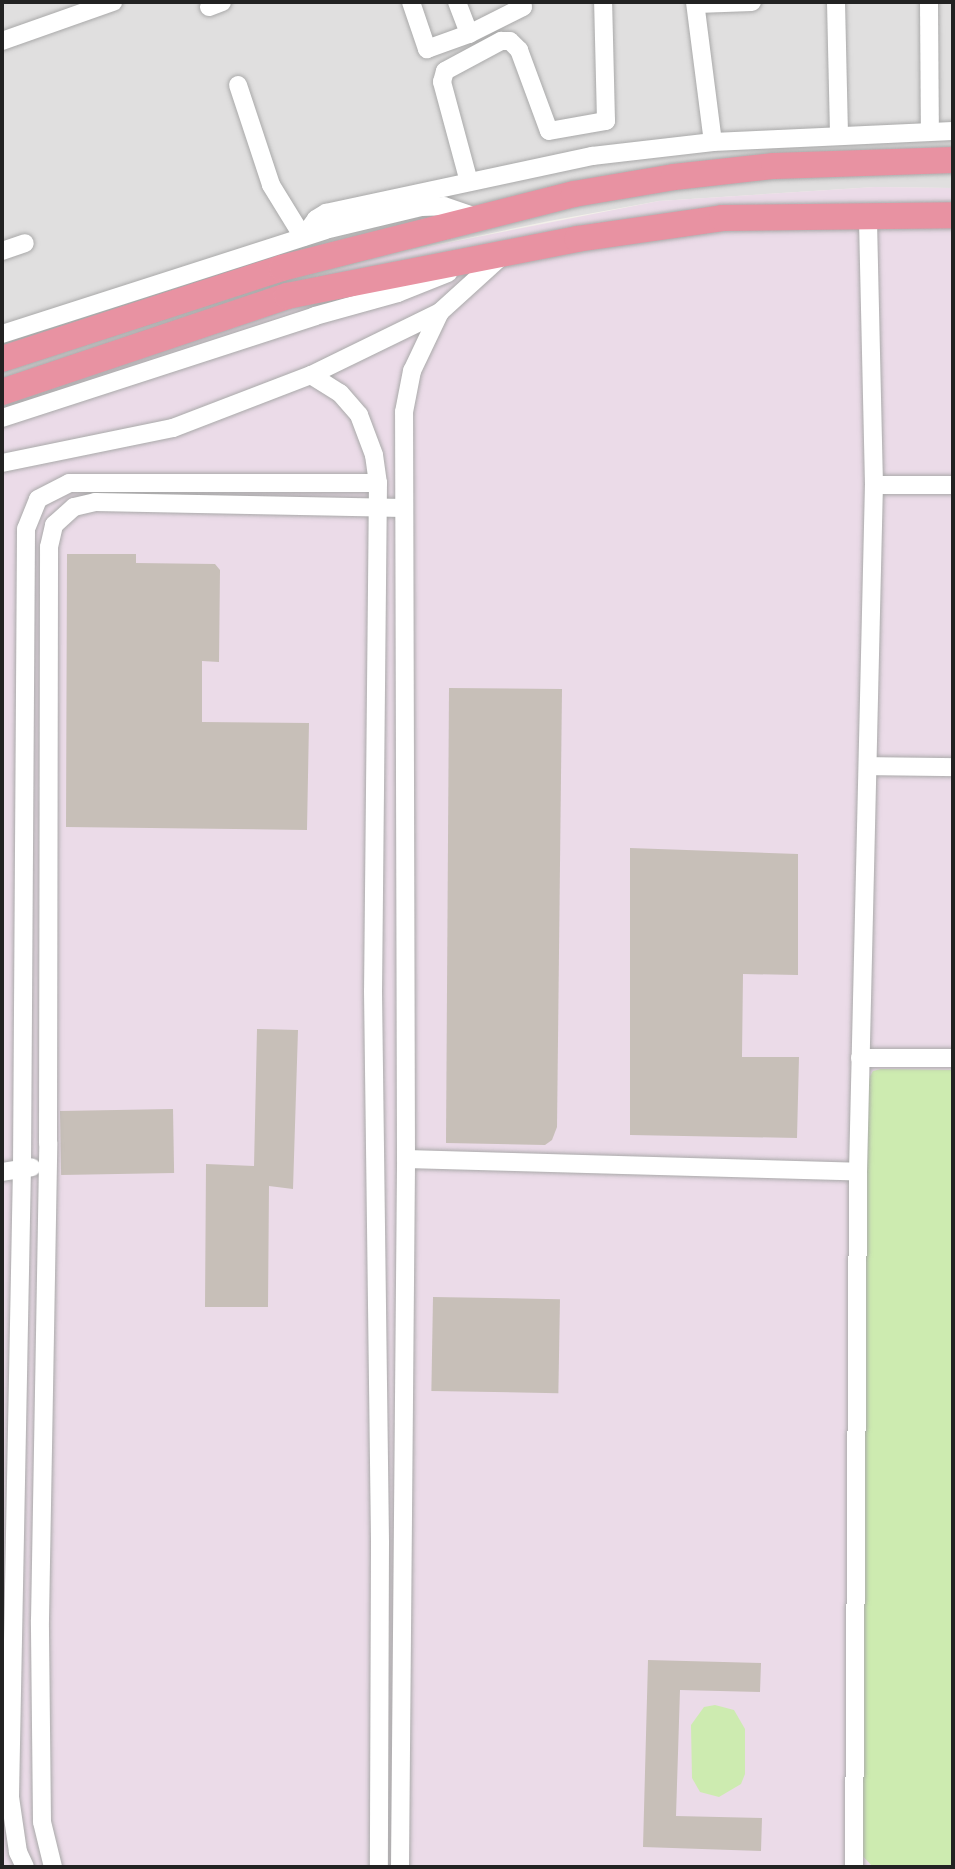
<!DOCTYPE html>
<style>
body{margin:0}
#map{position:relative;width:955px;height:1869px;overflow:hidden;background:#f2efe9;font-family:"Work Sans",sans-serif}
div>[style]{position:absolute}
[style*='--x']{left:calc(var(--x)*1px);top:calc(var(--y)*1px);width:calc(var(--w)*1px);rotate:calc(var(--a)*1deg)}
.residential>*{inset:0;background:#e0dfdf}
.industrial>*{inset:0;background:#ebdbe8}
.grass>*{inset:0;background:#cdebb0}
.building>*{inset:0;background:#c7bfb8;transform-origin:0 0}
.roads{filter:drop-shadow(0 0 2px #a9a9a9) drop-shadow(0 0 2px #a9a9a9)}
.minor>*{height:18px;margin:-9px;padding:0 9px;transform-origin:9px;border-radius:9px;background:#fff}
.highway>*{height:26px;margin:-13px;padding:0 13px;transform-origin:13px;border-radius:13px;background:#e892a2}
span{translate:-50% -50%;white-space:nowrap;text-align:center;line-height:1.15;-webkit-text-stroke:6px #fff;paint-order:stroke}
.frame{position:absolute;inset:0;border:4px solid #222;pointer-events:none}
</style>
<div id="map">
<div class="residential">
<i style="clip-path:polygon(2px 2px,953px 2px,953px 188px,875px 187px,659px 201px,549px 221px,381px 256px,2px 380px)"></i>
</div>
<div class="industrial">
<i style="clip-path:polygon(875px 187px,953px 188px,953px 1867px,2px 1867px,2px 380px,381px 256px,659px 201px)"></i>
</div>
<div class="grass">
<i style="clip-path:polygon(881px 1069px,953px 1070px,953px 1867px,873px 1867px,858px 1851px,867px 1082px,873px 1071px)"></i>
<i style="clip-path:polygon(715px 1705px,734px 1710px,745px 1729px,745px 1774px,741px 1784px,719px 1797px,700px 1792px,692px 1778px,691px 1725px,704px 1707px)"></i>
</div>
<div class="building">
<i style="clip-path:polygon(67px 554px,136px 554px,136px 563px,215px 564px,220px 570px,219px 662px,202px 661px,202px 722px,309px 723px,307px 830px,66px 827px)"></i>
<i style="clip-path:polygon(449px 688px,562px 689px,557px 1127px,552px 1140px,545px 1145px,446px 1143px)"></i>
<i style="clip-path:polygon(630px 848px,798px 854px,798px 975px,743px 974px,742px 1057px,799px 1057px,797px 1138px,630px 1135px)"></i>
<i style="clip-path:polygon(257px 1029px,298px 1030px,293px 1189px,269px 1186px,268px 1307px,205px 1307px,206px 1164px,254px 1166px)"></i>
<i style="left:173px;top:1109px;width:64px;height:113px;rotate:89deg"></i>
<i style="left:433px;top:1297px;width:127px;height:94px;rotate:1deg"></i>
<i style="clip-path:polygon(648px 1660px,761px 1663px,760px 1692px,680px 1690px,676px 1816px,762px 1818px,761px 1851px,643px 1847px)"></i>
</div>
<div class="roads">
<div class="minor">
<i style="--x:411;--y:2;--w:50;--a:71.2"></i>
<i style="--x:427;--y:49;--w:45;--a:-19.7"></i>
<i style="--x:457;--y:2;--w:34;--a:69"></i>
<i style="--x:469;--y:34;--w:60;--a:-26.6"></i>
<i style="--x:523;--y:7;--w:5;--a:-101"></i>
<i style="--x:695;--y:2;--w:141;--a:82.7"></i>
<i style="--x:836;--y:2;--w:131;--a:88.7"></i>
<i style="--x:929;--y:2;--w:129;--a:89.6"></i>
<i style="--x:697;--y:4;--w:55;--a:-2.1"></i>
<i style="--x:209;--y:7;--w:14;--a:-21"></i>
<i style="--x:2;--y:41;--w:118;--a:-19.4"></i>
<i style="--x:238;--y:85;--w:105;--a:71.7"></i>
<i style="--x:271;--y:185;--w:61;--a:58.4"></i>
<i style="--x:303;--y:237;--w:22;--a:-54"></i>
<i style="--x:316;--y:219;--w:12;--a:-31"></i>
<i style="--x:326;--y:213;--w:272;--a:-12.1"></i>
<i style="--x:592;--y:156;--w:122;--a:-6.6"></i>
<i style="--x:713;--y:142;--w:240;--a:-2.6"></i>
<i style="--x:469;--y:182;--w:104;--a:-105.1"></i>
<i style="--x:442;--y:82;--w:11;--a:-75"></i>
<i style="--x:445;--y:71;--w:64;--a:-28.2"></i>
<i style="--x:501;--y:41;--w:9;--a:0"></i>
<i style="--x:510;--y:41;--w:13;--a:45"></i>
<i style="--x:519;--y:50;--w:86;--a:69.7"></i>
<i style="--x:549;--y:131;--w:58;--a:-10"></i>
<i style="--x:606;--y:121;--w:119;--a:-91.4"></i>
<i style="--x:2;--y:251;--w:24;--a:-19"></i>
<i style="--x:2;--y:334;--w:339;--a:-17.8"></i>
<i style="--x:325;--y:230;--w:99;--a:-13.5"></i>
<i style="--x:421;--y:207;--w:23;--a:-2"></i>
<i style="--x:444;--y:206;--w:34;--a:19"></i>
<i style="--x:311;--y:375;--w:34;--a:32"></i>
<i style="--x:340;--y:393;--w:29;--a:49"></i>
<i style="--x:359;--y:415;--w:43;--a:69.4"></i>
<i style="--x:374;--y:455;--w:28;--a:82"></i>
<i style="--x:378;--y:483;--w:508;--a:90.56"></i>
<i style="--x:373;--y:991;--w:552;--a:89.27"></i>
<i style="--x:380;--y:1543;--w:324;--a:90.2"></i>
<i style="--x:2;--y:418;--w:329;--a:-18"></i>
<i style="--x:315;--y:316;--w:86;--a:-15.5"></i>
<i style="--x:398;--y:293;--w:54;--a:-21.8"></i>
<i style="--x:2;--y:463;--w:175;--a:-11.6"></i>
<i style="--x:173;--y:428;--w:148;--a:-21"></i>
<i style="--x:311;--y:375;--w:144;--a:-26"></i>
<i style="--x:440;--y:312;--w:86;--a:-42.2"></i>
<i style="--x:874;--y:485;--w:79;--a:0"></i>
<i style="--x:868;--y:766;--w:85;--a:0.7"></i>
<i style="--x:860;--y:1058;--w:93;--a:0"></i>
<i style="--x:406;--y:1159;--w:452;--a:1.6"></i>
<i style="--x:2;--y:1172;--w:30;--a:-9"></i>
<i style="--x:25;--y:1867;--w:17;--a:-115"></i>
<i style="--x:18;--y:1852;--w:56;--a:-98.3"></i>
<i style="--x:10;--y:1797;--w:629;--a:-88.91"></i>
<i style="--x:22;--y:1168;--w:639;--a:-89.64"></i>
<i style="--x:26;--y:529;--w:32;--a:-68"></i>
<i style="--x:38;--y:499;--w:35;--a:-27"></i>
<i style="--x:69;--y:483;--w:309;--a:0"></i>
<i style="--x:53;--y:1867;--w:46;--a:-103.7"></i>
<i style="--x:42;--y:1822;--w:202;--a:-90.6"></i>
<i style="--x:40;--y:1620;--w:477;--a:-89"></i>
<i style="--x:48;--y:1143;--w:596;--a:-89.9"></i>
<i style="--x:49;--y:547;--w:23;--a:-77"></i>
<i style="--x:54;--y:525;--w:27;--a:-42"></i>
<i style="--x:74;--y:507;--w:22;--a:-13"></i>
<i style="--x:95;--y:502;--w:308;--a:1.1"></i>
<i style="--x:400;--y:1867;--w:708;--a:-89.51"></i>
<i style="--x:406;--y:1159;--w:747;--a:-90.15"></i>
<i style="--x:404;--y:412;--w:42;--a:-79"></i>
<i style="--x:412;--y:371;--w:65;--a:-64.6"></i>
<i style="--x:854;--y:1867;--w:695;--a:-89.67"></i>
<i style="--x:858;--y:1172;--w:687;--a:-88.67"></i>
<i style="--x:874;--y:485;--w:271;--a:-91.3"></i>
</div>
<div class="highway">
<i style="--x:2;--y:359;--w:294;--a:-18"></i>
<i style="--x:282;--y:268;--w:301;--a:-14.2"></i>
<i style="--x:574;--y:194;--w:101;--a:-9.6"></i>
<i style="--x:674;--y:177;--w:101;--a:-6.3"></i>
<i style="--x:774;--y:166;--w:179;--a:-1.9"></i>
<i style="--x:2;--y:392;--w:301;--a:-18.6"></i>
<i style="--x:287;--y:296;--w:296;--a:-11.1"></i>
<i style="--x:577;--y:239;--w:147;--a:-8.2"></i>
<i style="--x:722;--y:218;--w:231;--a:-0.7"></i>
</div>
</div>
<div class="frame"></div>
</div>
